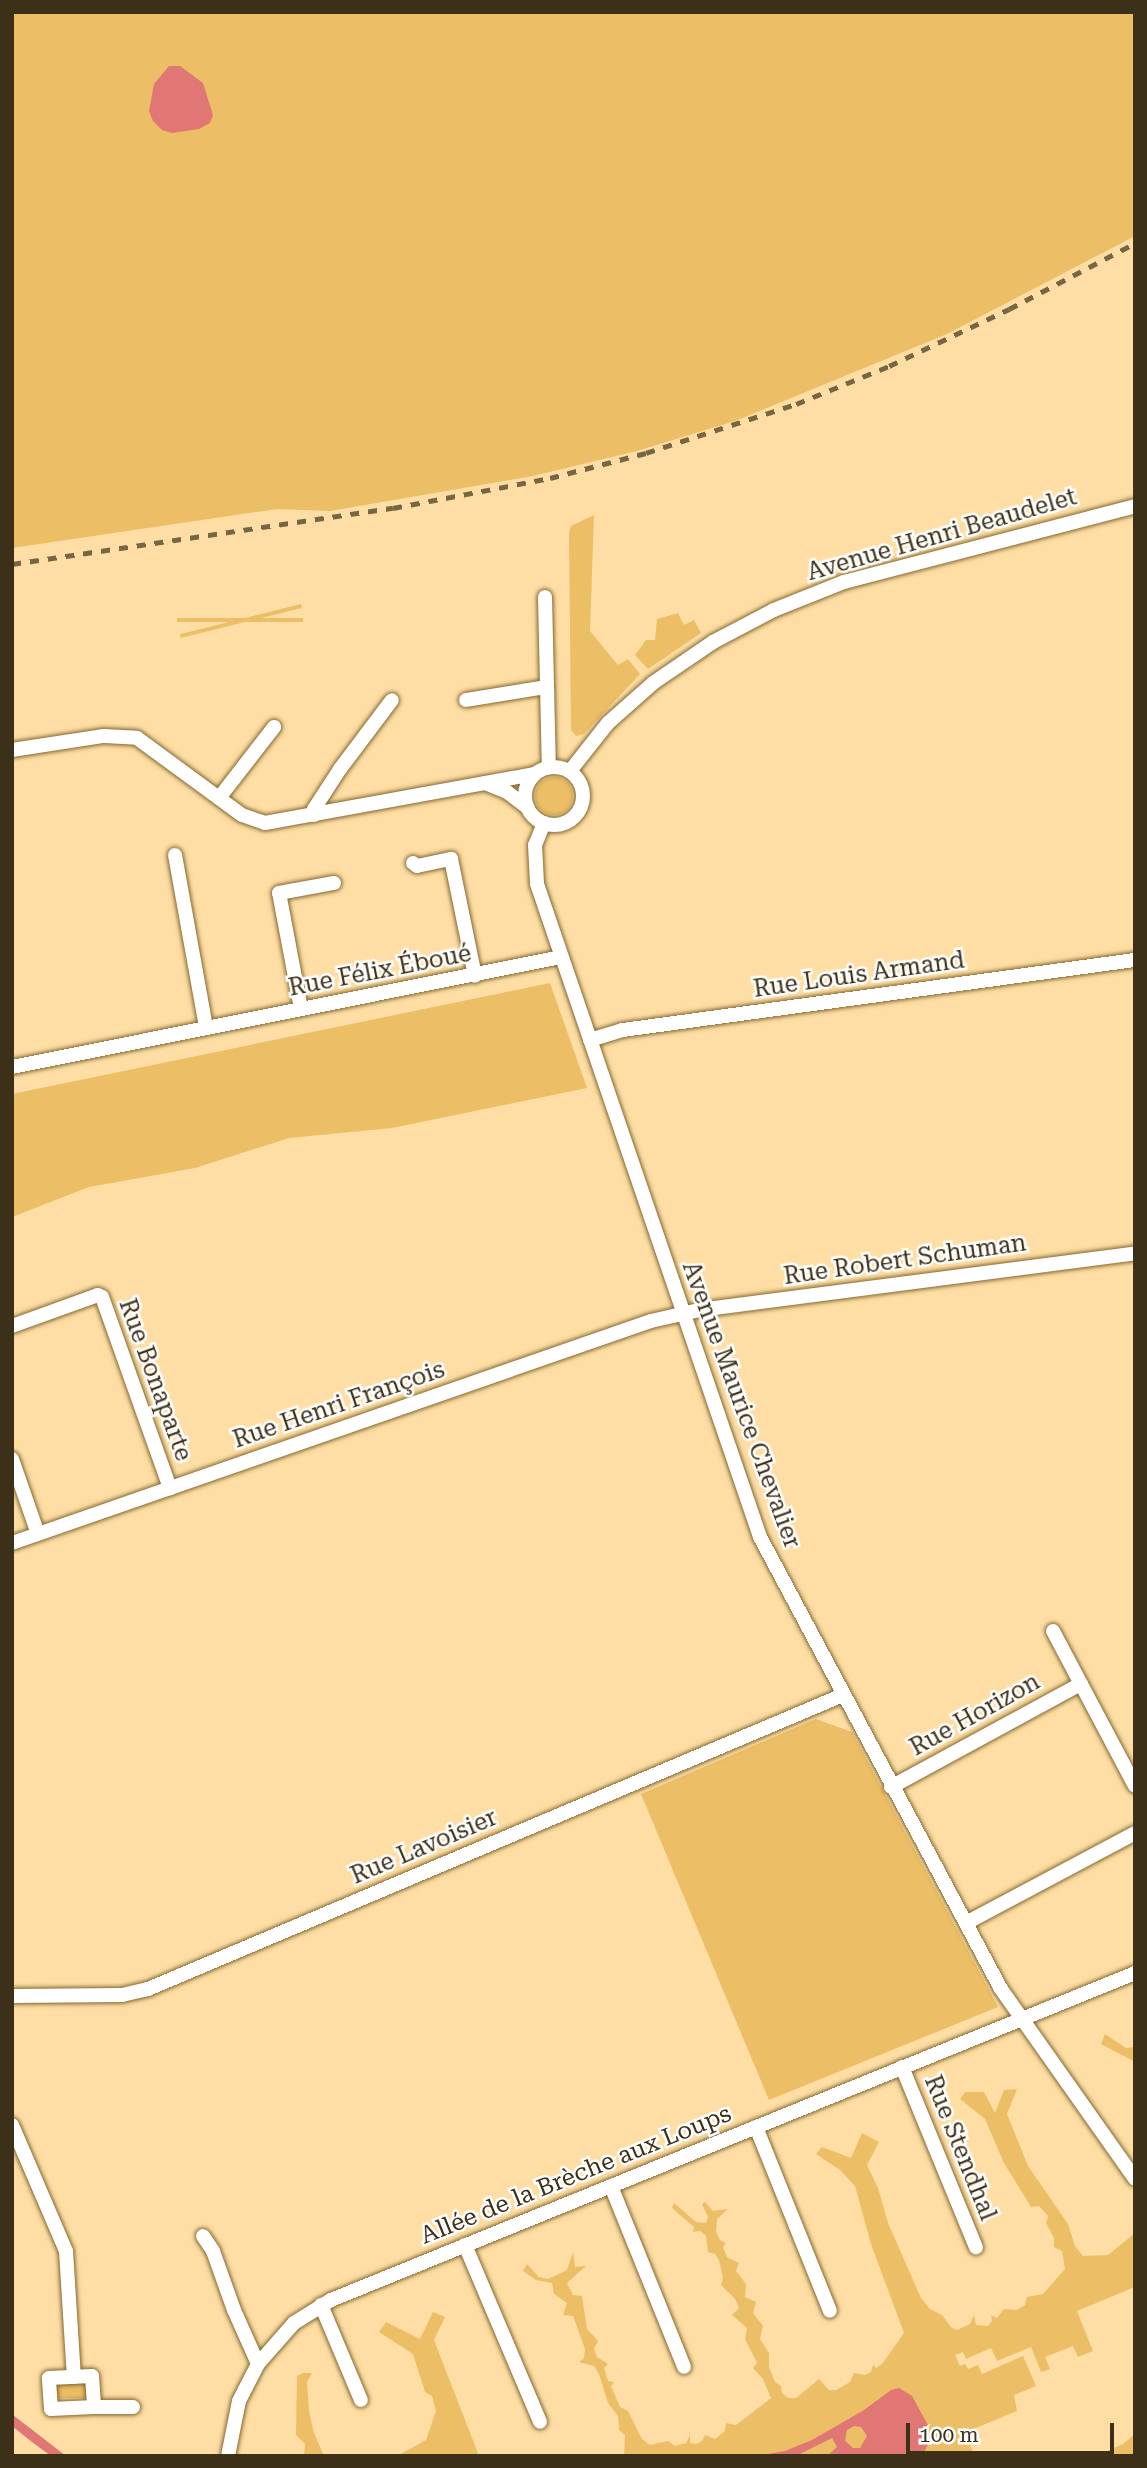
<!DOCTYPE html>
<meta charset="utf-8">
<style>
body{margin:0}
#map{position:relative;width:1147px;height:2468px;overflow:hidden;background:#fedea4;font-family:"Roboto Serif",serif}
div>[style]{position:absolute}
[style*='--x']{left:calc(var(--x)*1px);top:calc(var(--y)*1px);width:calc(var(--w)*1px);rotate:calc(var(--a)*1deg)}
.green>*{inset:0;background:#ecbe65;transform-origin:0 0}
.round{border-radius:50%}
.water>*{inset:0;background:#e07775}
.roads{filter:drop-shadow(0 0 2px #846830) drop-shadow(0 0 2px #846830)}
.minor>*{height:14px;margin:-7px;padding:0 7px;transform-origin:7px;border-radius:7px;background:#fff}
.minor>.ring{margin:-7px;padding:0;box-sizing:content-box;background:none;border:14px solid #fff;border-radius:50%}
.rail>*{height:4.5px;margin-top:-2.25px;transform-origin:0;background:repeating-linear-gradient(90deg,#786643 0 9px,transparent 0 18px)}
span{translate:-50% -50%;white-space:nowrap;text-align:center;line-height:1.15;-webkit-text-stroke:5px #fff;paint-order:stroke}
.street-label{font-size:24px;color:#3c3018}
.frame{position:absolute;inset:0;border:14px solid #3c3018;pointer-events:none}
.scale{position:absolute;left:906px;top:2423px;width:208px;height:32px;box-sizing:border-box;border:4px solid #3c3018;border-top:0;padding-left:9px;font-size:21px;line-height:24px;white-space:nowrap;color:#3c3018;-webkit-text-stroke:5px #fff;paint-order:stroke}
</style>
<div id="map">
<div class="green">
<i style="clip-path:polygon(12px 12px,1135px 12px,1135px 236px,947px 334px,735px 421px,637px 451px,533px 476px,330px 511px,277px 509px,12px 548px)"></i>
<i style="clip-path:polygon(594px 515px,590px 631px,618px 665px,628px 659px,640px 674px,584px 734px,576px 736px,571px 730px,569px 533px,571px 526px)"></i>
<i style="left:301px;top:604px;width:4px;height:125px;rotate:76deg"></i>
<i style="clip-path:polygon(678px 613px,684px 625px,694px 620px,701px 633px,648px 669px,635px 655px,646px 640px,655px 640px,657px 619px)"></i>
<i style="left:303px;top:618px;width:4px;height:126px;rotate:90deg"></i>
<i class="round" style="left:535px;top:777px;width:38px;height:38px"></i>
<i style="clip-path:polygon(550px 983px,587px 1088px,392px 1128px,289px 1138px,195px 1168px,89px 1187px,12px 1217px,12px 1094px)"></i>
<i style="clip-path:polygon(816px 1719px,852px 1732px,998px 2007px,769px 2100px,641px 1794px)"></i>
<i style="clip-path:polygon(1105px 2034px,1126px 2048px,1135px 2047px,1135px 2062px,1101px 2044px)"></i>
<i style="clip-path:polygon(1017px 2089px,1007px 2114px,1028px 2166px,1068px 2224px,1075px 2246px,1083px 2256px,1108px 2255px,1135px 2233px,1135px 2287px,1077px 2311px,1093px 2351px,1078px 2357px,1073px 2346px,1045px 2357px,1050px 2369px,1041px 2372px,1031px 2347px,997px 2361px,991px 2348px,966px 2359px,963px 2352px,955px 2355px,960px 2366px,965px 2364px,968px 2369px,978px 2365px,982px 2374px,1023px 2356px,1036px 2386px,1014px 2395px,1017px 2411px,966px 2432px,974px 2456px,624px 2456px,625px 2435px,619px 2430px,618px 2416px,608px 2403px,599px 2374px,594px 2366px,579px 2362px,584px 2358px,585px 2349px,573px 2316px,563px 2315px,567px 2303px,554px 2294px,552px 2283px,536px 2280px,523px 2271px,527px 2264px,539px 2277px,548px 2279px,567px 2270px,573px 2252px,575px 2267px,586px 2266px,567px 2283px,573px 2295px,582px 2296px,587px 2329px,598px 2341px,594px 2349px,597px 2357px,608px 2364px,604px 2368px,608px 2381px,614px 2382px,611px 2386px,620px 2407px,628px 2411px,642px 2439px,650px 2445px,668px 2441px,675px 2446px,686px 2443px,690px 2435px,690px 2443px,696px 2444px,702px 2441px,705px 2435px,715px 2439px,725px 2431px,726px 2423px,736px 2425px,771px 2398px,763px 2379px,753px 2368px,757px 2363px,745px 2339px,747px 2328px,732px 2315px,739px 2308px,735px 2299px,721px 2285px,723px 2278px,719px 2260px,715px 2254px,708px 2252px,706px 2236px,700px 2231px,693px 2232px,694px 2227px,672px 2208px,674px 2203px,696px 2222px,706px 2223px,708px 2217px,702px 2204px,705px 2202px,713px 2211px,728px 2209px,717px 2219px,716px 2232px,720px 2240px,726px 2243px,723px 2247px,727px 2257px,739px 2263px,736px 2271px,746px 2284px,745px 2297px,756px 2302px,753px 2313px,763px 2326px,760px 2339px,769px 2353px,769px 2367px,775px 2382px,781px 2386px,782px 2393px,788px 2398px,796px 2398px,819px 2379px,829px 2390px,836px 2390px,850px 2382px,854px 2373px,865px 2375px,871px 2372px,873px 2365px,876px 2368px,882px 2364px,904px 2333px,871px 2244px,855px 2186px,840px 2170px,816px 2154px,822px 2147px,851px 2158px,862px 2133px,879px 2142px,867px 2165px,878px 2188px,888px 2223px,921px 2298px,930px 2309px,942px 2315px,951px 2327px,957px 2330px,970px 2324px,974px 2315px,976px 2325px,988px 2326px,992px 2321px,991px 2315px,997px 2318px,1004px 2309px,1017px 2310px,1025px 2305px,1027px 2297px,1043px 2294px,1065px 2269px,1062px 2251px,1054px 2247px,1054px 2238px,1046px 2223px,1048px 2216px,1039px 2206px,1031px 2207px,1004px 2163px,985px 2119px,960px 2099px,965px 2092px,984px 2092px,995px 2113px,1004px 2090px)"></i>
<i style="clip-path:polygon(433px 2312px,445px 2317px,434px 2340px,479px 2456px,397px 2456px,426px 2440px,436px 2411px,432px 2396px,425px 2392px,413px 2354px,379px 2332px,386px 2322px,420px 2339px)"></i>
<i style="clip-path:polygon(303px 2373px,312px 2373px,307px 2382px,309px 2411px,314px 2433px,324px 2456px,304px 2456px,305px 2444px,296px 2435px,297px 2376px)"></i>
<i style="left:86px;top:2383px;width:15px;height:31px;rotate:90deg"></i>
<i style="clip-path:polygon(1135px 2434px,1135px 2456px,1096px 2456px,1123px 2444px)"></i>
</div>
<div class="water">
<i style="clip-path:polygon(169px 66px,180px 66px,203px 83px,213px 115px,210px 123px,199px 129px,172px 133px,162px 130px,153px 121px,149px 111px,154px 84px)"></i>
<i style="clip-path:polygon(evenodd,899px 2388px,912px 2396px,928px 2425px,930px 2438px,923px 2456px,827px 2456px,837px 2447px,832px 2438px,796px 2456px,757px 2456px,785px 2451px,812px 2440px,864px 2410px,891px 2390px,899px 2388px,854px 2426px,861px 2427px,867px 2436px,860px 2448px,853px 2448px,845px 2441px,847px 2430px,854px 2426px)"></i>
<i style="clip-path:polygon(12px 2413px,13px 2415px,66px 2456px,51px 2456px,32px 2442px,12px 2426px)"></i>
</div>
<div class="roads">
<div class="minor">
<i style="--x:545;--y:597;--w:170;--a:88.7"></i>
<i style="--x:466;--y:700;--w:81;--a:-9.2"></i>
<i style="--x:12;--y:750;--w:93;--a:-8.7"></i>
<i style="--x:104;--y:736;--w:33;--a:3"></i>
<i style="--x:137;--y:738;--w:130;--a:36.3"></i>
<i style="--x:242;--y:815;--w:24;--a:19"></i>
<i style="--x:265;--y:823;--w:274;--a:-10.3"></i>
<i class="ring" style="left:525px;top:767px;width:44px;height:44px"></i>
<i style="--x:570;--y:771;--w:61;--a:-51.6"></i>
<i style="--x:608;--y:723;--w:60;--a:-41.6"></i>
<i style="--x:653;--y:683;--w:73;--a:-34.3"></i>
<i style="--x:713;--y:642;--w:69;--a:-27.7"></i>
<i style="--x:774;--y:610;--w:75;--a:-21.8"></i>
<i style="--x:844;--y:582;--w:301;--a:-14.6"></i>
<i style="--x:485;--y:783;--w:24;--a:22"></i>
<i style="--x:507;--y:792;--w:26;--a:37"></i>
<i style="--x:219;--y:798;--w:90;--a:-52.2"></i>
<i style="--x:314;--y:815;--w:6;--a:-90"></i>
<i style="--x:314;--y:809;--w:48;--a:-57"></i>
<i style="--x:340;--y:769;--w:86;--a:-53"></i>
<i style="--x:544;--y:823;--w:24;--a:112"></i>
<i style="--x:535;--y:845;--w:39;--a:87"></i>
<i style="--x:537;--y:884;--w:690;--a:71.14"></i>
<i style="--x:760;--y:1537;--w:512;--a:61.93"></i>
<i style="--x:1001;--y:1989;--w:232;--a:54.8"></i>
<i style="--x:175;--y:855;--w:175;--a:79.8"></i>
<i style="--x:413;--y:863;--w:5;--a:37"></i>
<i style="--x:417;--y:866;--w:35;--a:-12"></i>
<i style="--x:451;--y:859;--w:119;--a:78.4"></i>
<i style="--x:301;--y:1009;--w:118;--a:-100.7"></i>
<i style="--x:279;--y:893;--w:56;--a:-10.3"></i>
<i style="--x:590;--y:1040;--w:34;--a:-17"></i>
<i style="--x:623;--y:1030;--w:517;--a:-7.79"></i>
<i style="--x:12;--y:1067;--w:560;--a:-11.33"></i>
<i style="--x:12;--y:1326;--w:91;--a:-19.8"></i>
<i style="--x:98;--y:1295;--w:4;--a:27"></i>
<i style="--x:102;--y:1297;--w:203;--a:70.4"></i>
<i style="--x:12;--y:1459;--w:79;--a:70.9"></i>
<i style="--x:12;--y:1543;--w:676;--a:-19.16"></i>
<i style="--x:651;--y:1321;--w:49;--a:-12.9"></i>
<i style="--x:699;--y:1310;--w:440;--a:-7.4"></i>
<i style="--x:1053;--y:1631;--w:60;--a:62.2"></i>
<i style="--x:891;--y:1787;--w:216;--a:-28.5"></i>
<i style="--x:1081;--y:1684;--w:115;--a:62.1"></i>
<i style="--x:966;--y:1923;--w:191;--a:-28"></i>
<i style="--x:12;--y:1996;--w:110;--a:-0.5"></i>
<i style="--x:122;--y:1995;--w:27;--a:-13"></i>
<i style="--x:148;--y:1989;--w:755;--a:-22.93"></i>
<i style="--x:902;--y:2067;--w:195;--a:67.7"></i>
<i style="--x:12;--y:2125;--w:137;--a:66.8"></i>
<i style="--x:66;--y:2251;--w:126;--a:86.4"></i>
<i style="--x:756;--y:2127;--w:198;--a:68.1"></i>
<i style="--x:611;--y:2186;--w:195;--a:68"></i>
<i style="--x:203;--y:2236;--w:18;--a:56"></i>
<i style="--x:213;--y:2251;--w:63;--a:70.4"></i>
<i style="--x:234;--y:2310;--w:59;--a:66"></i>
<i style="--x:465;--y:2245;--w:192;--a:67"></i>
<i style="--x:321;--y:2305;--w:103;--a:67.2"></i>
<i style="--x:92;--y:2376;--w:31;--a:86"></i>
<i style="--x:94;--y:2407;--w:43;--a:177.3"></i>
<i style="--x:51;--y:2409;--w:31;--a:-94"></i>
<i style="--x:49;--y:2378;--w:43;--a:-2.7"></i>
<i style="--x:94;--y:2407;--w:39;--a:0"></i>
<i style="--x:228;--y:2456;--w:56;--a:-78.7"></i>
<i style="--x:239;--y:2401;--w:42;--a:-62.8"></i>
<i style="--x:258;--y:2364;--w:55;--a:-48.7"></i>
<i style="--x:294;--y:2323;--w:44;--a:-31.9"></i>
<i style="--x:331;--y:2300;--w:868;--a:-22.13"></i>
</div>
</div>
<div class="rail">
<i style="--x:12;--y:564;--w:385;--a:-8.4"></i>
<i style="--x:393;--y:508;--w:160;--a:-10.8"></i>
<i style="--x:550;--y:478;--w:99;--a:-14.6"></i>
<i style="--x:646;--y:453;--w:158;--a:-18.1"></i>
<i style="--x:796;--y:404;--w:100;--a:-22.2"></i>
<i style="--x:889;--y:366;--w:133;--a:-25.4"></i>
<i style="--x:1009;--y:309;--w:142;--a:-27.6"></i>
</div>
<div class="street-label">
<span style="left:942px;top:535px;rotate:-16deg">Avenue Henri Beaudelet</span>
<span style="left:380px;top:971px;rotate:-11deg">Rue Félix Éboué</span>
<span style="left:859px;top:975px;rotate:-8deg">Rue Louis Armand</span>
<span style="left:905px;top:1260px;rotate:-8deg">Rue Robert Schuman</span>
<span style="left:155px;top:1380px;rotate:70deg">Rue Bonaparte</span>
<span style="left:339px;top:1405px;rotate:-19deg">Rue Henri François</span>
<span style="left:741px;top:1405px;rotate:70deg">Avenue Maurice Chevalier</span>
<span style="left:975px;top:1715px;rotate:-29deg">Rue Horizon</span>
<span style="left:424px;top:1847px;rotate:-23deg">Rue Lavoisier</span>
<span style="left:960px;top:2148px;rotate:68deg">Rue Stendhal</span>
<span style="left:576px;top:2175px;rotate:-22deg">Allée de la Brèche aux Loups</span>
</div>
<div class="frame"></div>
<div class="scale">100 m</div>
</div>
